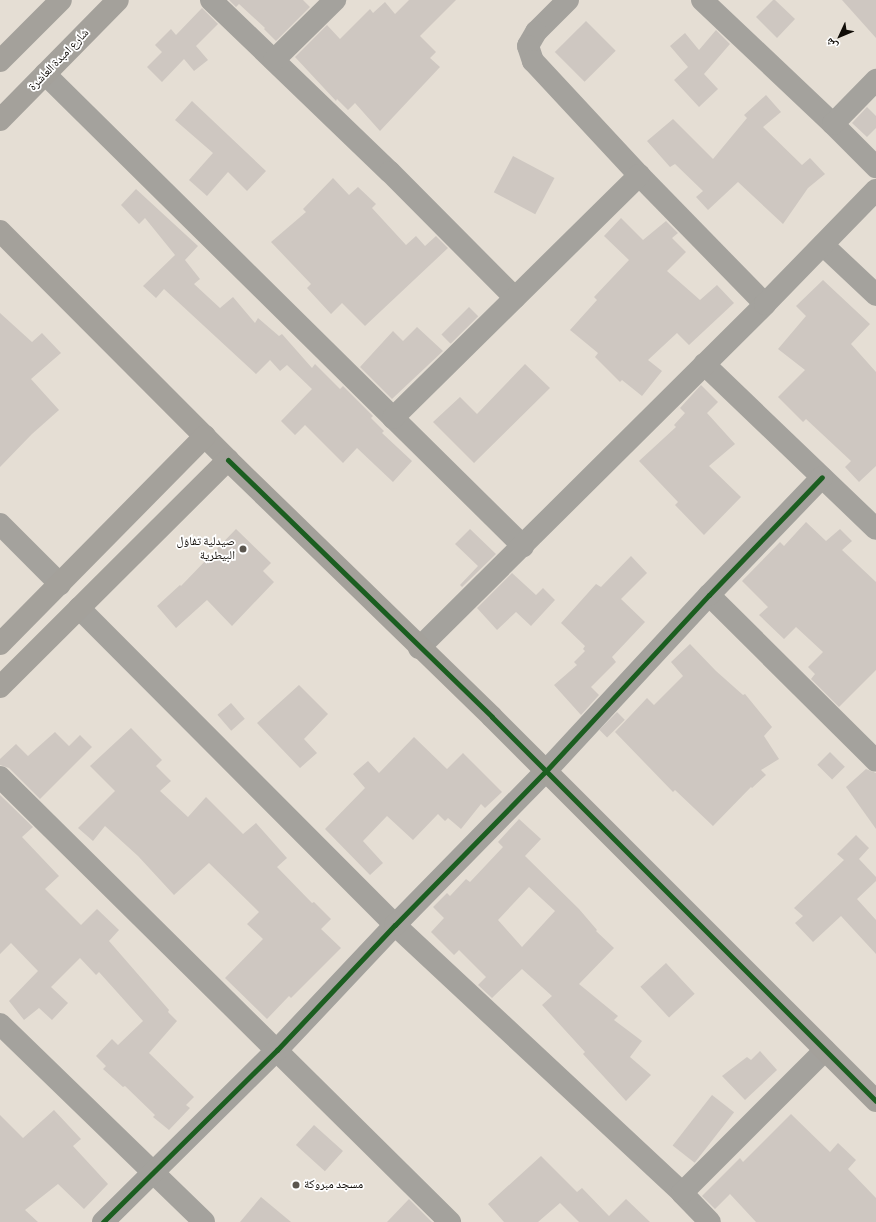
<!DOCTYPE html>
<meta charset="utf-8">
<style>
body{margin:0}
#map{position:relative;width:876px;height:1222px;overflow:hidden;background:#e5ded4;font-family:"Crimson Pro","Noto Naskh Arabic",serif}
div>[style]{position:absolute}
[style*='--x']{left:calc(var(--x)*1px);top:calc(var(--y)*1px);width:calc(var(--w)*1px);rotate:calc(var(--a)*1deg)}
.building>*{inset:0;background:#cec7c1;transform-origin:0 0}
.street>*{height:22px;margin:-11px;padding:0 11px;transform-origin:11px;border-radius:11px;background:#a4a29d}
.secondary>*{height:22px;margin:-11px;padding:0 11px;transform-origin:11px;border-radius:11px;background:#a4a19b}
.cycleway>*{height:5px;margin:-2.5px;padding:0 2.5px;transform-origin:2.5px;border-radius:2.5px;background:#1b5e20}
.dots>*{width:11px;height:11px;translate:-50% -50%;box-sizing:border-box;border:2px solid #fff;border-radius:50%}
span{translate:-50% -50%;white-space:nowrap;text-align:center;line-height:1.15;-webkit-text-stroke:3.5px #fff;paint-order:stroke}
.street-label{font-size:12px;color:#100c07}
.poi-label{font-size:12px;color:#100c07}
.right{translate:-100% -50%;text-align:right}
.left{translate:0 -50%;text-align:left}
.north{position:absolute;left:820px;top:16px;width:40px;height:40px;-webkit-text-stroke:3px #fff;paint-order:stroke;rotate:226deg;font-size:11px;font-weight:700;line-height:16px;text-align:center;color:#100c07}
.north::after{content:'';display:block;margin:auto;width:14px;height:18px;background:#100c07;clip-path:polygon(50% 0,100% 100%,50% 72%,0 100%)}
</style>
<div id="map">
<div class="building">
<i style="clip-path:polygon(229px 0,303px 0,310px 7px,276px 41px,264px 29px,265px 28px,239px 4px,236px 7px)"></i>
<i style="clip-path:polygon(409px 0,456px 0,420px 36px,436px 52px,430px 58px,440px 67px,380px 131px,355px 103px,348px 110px,337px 99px,336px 101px,295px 57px,327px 25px,340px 39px,370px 9px,373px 13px,385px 2px,395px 14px)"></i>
<i style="clip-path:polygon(773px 0,775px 0,795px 19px,777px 38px,756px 17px)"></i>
<i style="clip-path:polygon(842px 0,876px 0,876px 38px)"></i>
<i style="clip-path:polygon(202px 8px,218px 24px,196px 46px,208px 60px,194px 71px,184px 59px,162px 82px,147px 67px,162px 52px,155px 45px,171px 29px,176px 35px)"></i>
<i style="left:586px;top:21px;width:42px;height:44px;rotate:45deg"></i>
<i style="clip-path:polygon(716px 30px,730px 44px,704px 74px,718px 89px,699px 107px,674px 80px,688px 67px,670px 46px,685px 33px,699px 50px)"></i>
<i style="clip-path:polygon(766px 95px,781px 112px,763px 127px,802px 165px,810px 158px,825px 174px,808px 188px,783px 224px,738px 182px,708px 210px,696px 197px,703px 191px,675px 164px,670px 167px,647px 141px,673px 119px,713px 159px,747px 118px,744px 115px)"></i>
<i style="clip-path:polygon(192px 101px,266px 171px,247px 191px,228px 172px,207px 196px,189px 180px,213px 153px,175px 120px)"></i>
<i style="clip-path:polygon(867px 107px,876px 116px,876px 128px,867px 137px,852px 123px)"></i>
<i style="left:513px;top:156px;width:47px;height:41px;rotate:28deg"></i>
<i style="clip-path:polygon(333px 178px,349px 195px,358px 187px,376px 204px,372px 208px,406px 245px,416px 236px,425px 246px,436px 236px,448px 248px,365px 326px,342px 303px,331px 314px,307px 288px,311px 284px,271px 242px,306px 212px,303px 209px)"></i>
<i style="clip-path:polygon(136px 189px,198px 246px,185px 260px,200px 279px,194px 284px,220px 308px,233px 297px,255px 323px,258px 318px,279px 336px,282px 334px,312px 368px,315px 364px,340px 389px,343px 386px,373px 416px,371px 418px,384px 431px,382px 433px,412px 461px,393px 482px,357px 448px,343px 463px,305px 425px,295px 435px,281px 421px,312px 389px,287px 365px,280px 371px,270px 360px,256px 374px,164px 289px,156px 298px,143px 286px,175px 255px,145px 218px,139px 224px,121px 205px)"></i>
<i style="clip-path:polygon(621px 218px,643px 240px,666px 221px,678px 233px,672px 238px,686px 252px,667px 271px,700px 300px,717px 285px,734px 303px,689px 345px,677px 333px,648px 360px,662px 371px,642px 396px,622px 380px,620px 382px,595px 357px,598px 353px,570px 330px,597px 300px,594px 297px,629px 260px,604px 236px)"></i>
<i style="clip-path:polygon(823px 280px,870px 324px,851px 344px,876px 372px,876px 466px,859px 482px,845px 467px,851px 461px,806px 419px,803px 422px,778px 397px,805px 370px,778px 349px,806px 316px,796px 306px)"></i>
<i style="left:469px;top:307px;width:13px;height:39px;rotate:45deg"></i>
<i style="clip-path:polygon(0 313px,32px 342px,42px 333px,61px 353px,31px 379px,59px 410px,32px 434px,0 467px)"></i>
<i style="clip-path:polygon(417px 327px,443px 351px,392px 399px,360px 367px,393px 331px,403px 341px)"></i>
<i style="clip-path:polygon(525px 364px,550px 388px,474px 463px,433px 422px,460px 397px,477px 414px)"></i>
<i style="clip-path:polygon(701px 385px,718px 402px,707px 413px,735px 444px,709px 466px,741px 497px,704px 535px,675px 505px,678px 502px,639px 461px,676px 427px,674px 425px,685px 413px,680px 408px)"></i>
<i style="clip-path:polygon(806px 522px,826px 541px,840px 529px,852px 541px,842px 550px,876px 582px,876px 670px,839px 707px,811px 679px,815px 674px,808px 667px,823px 652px,796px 627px,784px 639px,759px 615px,768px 607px,742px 581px,780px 542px,784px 546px)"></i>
<i style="clip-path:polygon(236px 529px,271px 563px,263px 571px,274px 582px,232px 626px,207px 600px,176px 628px,157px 606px,180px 585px,181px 586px)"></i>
<i style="clip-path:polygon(470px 529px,496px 554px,462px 587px,460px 585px,478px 566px,455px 544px)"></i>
<i style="clip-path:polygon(631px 556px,647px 573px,621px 599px,645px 622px,612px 657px,616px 662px,591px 687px,599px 695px,581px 715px,554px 685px,577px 665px,574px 662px,585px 651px,583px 649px,585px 646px,561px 623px,596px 584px,601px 587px)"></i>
<i style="clip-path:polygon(512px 573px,536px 595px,543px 588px,555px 600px,531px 626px,516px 612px,497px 630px,477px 608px)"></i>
<i style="clip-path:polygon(690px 644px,716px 671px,743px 695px,745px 694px,772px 727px,764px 736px,779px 759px,761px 770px,766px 775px,752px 788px,751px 787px,713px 826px,675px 790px,673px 792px,615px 732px,647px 698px,654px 705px,683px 676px,671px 662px)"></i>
<i style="clip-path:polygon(299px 685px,328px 714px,304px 739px,317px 753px,300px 768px,257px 723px)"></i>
<i style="left:231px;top:703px;width:21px;height:18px;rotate:49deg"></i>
<i style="left:617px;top:712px;width:11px;height:25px;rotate:45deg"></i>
<i style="clip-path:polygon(131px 728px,162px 760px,156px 766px,171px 781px,160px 791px,188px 817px,206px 797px,243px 834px,256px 823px,287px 858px,277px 867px,312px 903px,314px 902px,331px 919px,321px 929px,341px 948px,291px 998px,289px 996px,267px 1019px,225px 978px,263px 939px,247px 924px,259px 912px,209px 863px,174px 895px,138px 856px,105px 826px,93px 841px,78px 828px,115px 791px,90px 766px)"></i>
<i style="clip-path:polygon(55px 732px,69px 746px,80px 735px,92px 747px,40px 799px,9px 768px,0 765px,0 759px,16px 744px,28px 756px)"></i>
<i style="clip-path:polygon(414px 737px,447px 769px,463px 753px,502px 792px,485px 808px,481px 804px,461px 829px,448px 818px,445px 821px,438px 814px,413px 840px,387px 816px,363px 841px,383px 863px,370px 875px,325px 829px,365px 788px,353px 774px,368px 761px,379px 773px)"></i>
<i style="left:830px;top:752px;width:21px;height:18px;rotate:45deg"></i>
<i style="clip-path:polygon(866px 769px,876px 773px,876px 829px,846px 787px)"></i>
<i style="clip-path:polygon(0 795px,33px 827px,22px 837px,59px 876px,45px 889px,81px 925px,97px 909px,119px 930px,109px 941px,169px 1010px,168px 1012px,177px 1021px,149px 1053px,194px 1097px,186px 1105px,190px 1108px,169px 1130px,153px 1117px,155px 1115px,125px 1086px,123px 1087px,103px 1069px,106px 1066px,96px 1056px,112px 1039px,118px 1045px,143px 1021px,99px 972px,96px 975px,80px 958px,51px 987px,68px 1003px,52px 1020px,39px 1008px,24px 1020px,9px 1001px,38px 971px,11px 943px,0 954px)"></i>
<i style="clip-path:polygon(evenodd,519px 819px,541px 839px,525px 856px,579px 909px,597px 930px,596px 931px,614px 948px,579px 984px,618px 1016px,614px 1020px,642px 1041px,630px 1057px,651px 1075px,626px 1101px,583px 1054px,585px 1052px,542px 1005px,552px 996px,522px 969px,492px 998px,478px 985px,486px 977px,459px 950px,454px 955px,431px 932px,444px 918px,433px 907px,447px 893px,450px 896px,466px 879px,470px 882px,503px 847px,498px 842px,519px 819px,529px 887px,555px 911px,522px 947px,498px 920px,529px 887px)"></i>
<i style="clip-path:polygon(856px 835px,869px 848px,859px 859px,876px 877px,876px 881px,857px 899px,876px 920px,876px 954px,841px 916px,813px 942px,795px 923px,803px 916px,794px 908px,844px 860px,837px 854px)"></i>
<i style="left:666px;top:963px;width:42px;height:35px;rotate:47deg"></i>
<i style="clip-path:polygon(760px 1051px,777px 1070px,745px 1100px,722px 1076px,747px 1057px,751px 1060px)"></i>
<i style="left:712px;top:1095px;width:28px;height:64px;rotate:38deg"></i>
<i style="clip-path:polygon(54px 1110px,81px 1139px,73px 1146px,108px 1184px,84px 1209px,58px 1184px,25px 1210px,38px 1222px,0 1222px,0 1115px,23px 1138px)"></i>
<i style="clip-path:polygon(791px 1114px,830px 1152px,838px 1143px,856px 1160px,848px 1169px,876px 1198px,876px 1222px,756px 1222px,730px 1194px,715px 1209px,702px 1196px,740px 1158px,743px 1162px)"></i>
<i style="left:314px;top:1125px;width:39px;height:27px;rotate:42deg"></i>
<i style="clip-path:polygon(541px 1156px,577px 1192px,582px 1188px,609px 1216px,626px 1199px,650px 1222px,579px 1222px,560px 1203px,538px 1222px,504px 1222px,488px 1204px)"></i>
<i style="clip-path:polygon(261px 1197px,291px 1222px,240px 1222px)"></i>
<i style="clip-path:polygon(409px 1199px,432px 1222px,387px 1222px)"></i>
</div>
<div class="street">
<i style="--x:211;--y:0;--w:248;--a:43.9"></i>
<i style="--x:390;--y:172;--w:177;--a:45.2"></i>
<i style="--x:568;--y:0;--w:45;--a:135"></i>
<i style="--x:536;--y:32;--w:16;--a:120"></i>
<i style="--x:528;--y:46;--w:16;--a:72"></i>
<i style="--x:533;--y:61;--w:156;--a:47.1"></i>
<i style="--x:639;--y:175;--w:180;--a:45.7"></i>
<i style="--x:702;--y:0;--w:180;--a:43.4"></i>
<i style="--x:833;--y:124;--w:61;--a:45"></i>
<i style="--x:274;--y:60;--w:86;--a:-44.5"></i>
<i style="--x:45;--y:74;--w:672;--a:44.64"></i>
<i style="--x:833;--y:124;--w:62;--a:-45.7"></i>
<i style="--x:823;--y:245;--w:73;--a:43.3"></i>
<i style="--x:704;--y:364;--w:238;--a:43.8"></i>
<i style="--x:393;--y:418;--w:346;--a:-44.6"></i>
<i style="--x:0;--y:524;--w:85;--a:45"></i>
<i style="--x:709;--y:595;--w:235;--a:44.8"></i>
<i style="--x:79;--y:608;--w:448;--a:45.1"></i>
<i style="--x:395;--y:925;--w:393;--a:43"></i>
<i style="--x:682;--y:1193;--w:40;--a:46"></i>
<i style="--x:419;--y:648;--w:488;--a:-44.8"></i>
<i style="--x:765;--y:304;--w:159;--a:-45.8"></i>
<i style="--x:0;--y:777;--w:633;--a:44.68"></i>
<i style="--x:0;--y:1024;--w:284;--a:44.1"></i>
<i style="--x:682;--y:1193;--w:202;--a:-45"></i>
<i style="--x:103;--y:1222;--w:245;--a:-44.7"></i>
<i style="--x:277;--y:1050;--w:172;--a:-46.7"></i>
<i style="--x:395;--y:925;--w:214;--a:-45.6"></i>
<i style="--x:545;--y:772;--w:241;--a:-47.2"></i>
<i style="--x:709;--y:595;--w:163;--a:-46.2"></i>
</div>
<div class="secondary">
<i style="--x:0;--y:61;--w:86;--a:-45"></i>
<i style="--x:0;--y:120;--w:168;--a:-45.5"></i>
<i style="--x:0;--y:231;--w:323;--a:45.1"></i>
<i style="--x:228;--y:460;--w:368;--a:44.2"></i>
<i style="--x:492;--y:717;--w:543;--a:45"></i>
<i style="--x:0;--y:644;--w:292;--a:-45.4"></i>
<i style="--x:0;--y:687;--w:322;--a:-44.9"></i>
</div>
<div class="cycleway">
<i style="--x:228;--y:460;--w:368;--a:44.2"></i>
<i style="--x:492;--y:717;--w:543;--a:45"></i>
<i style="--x:103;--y:1222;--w:245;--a:-44.7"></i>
<i style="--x:277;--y:1050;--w:172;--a:-46.7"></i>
<i style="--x:395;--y:925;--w:214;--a:-45.6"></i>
<i style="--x:545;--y:772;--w:241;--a:-47.2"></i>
<i style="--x:709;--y:595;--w:163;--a:-46.2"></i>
</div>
<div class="dots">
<i style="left:243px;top:549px;background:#5b564f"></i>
<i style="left:296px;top:1185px;background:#5b564f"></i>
</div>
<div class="street-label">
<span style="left:59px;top:60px;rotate:-46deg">شارع امبدة العاشرة</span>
</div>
<div class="poi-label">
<span class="right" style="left:235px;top:549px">صيدلية تفاؤل<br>البيطرية</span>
<span class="left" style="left:304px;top:1185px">مسجد مبروكة</span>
</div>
<div class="north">ش</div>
</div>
